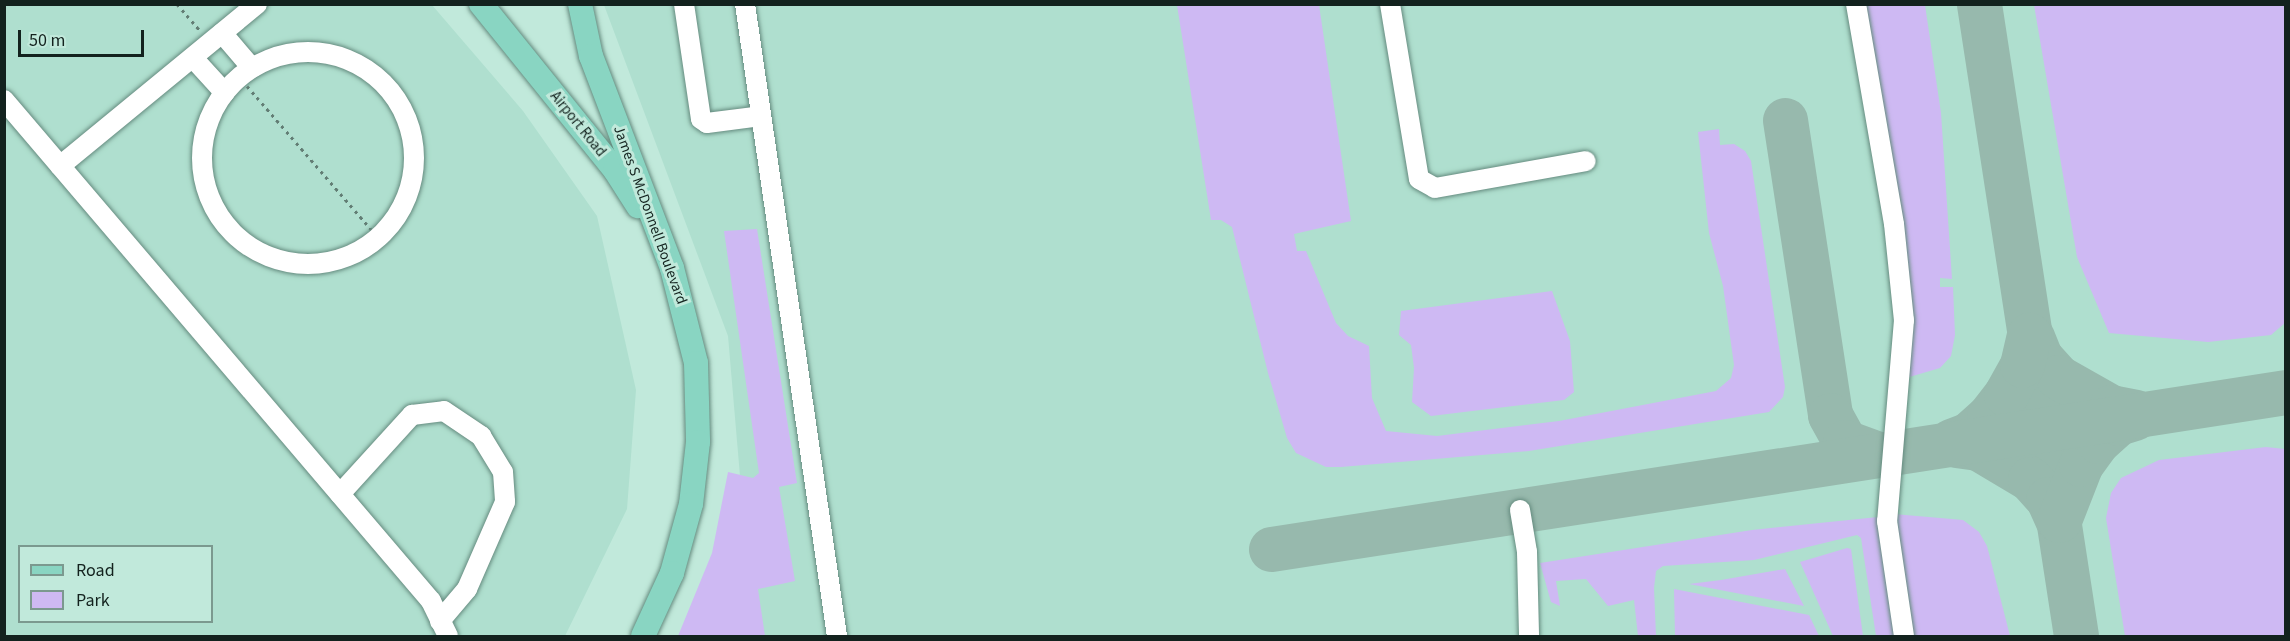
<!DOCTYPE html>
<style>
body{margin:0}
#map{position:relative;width:2290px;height:641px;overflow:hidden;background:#c1e9db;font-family:"Source Sans 3",sans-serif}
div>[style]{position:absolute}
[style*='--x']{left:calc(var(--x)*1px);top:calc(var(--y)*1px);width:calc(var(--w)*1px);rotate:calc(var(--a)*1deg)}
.built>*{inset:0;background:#afdfcf}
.green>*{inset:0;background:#ceb9f3}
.taxiway>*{height:45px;margin:-22.5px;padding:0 22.5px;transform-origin:22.5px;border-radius:22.5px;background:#97b9ad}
.path>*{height:3px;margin-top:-1.5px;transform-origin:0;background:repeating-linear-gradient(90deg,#627d74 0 3px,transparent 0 7.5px)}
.roads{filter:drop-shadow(0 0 2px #658b7f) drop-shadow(0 0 2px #658b7f)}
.minor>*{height:20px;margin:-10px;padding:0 10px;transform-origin:10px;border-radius:10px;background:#fff}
.minor>.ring{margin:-10px;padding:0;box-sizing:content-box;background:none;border:20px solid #fff;border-radius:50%}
.major>*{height:24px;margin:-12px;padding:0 12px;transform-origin:12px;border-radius:12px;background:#89d5c2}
span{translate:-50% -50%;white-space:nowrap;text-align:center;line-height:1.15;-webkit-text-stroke:6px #c1e9db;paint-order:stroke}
.street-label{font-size:15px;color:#13221e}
.frame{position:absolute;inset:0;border:6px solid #13221e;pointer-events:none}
.legend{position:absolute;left:18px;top:545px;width:195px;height:78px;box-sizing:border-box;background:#c1e9db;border:2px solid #7b998f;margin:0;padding:8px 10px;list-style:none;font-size:18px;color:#13221e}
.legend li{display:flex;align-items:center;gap:12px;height:30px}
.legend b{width:30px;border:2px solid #7b998f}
.scale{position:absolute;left:18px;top:30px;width:126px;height:27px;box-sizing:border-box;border:3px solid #13221e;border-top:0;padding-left:8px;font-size:18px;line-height:21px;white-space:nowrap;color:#13221e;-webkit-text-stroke:4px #c1e9db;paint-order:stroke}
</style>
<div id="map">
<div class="built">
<i style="clip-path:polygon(evenodd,4px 5px,432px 5px,523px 111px,597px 216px,636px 390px,627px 509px,565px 636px,5px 636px,4px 5px,20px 546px,212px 546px,212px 622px,20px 622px,20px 546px)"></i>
<i style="clip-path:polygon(604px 5px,2285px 5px,2285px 636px,687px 636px,740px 476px,728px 336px)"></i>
</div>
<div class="green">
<i style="clip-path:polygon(1177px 5px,1319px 5px,1351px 221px,1294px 234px,1297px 251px,1306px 251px,1336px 323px,1348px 336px,1369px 346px,1372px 398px,1386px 431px,1437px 436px,1559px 421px,1716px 391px,1731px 378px,1734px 365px,1723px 286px,1709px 233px,1698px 132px,1719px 129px,1720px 145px,1734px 144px,1745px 151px,1751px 161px,1785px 387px,1783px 397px,1769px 412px,1529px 451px,1341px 467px,1326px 467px,1296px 453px,1287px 438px,1268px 373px,1232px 227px,1221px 220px,1211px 220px)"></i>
<i style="clip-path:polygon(1863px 5px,1925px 5px,1941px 113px,1952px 279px,1940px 278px,1940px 287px,1953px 287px,1955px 335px,1951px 356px,1940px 368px,1906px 378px)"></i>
<i style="clip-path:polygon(2034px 5px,2285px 5px,2286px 322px,2271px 335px,2208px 342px,2109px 333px,2077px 257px)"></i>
<i style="clip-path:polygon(757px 229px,797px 483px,779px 487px,795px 581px,758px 589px,765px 636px,678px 636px,712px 553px,728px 472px,753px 478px,759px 473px,724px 231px)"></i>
<i style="clip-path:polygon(1552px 291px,1570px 341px,1574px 392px,1564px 400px,1431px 416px,1412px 402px,1414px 368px,1411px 345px,1399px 335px,1401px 311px)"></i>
<i style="clip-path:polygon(2266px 447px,2285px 449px,2285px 636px,2125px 636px,2106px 518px,2111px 493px,2121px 478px,2159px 460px)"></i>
<i style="clip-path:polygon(1894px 514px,1963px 520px,1979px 532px,1987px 546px,2010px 636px,1912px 636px)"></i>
<i style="clip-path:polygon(1878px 517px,1897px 636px,1876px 636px,1861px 538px,1857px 535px,1754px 560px,1663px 566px,1656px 571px,1654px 588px,1656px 636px,1638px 636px,1634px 600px,1608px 606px,1586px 579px,1556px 581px,1560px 606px,1551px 602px,1540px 563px,1752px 530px)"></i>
<i style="clip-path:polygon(1847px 548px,1851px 549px,1863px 636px,1833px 636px,1800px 562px)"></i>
<i style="clip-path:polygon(1785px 569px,1804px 606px,1689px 584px,1721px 580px)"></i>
<i style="clip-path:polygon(1674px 589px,1809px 615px,1819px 636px,1675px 636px)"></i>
</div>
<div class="taxiway">
<i style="--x:1979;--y:4;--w:639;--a:81.27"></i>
<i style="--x:1785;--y:120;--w:298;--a:81.3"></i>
<i style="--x:1830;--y:415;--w:31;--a:61"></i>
<i style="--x:1845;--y:442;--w:35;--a:20"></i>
<i style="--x:2032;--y:337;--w:22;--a:68"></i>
<i style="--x:2040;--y:357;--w:27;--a:48"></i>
<i style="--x:2058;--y:377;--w:61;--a:29.5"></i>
<i style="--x:2111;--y:407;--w:25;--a:11"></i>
<i style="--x:1951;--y:441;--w:19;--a:-21"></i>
<i style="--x:1969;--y:434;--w:27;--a:-42"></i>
<i style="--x:1989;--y:416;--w:28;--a:-52"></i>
<i style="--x:2006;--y:394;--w:33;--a:-61"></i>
<i style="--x:2022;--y:365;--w:31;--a:-77"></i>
<i style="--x:1956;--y:445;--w:22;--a:8"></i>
<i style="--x:1978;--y:448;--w:61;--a:30.8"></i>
<i style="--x:2030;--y:479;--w:27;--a:48"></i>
<i style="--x:2048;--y:499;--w:22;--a:66"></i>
<i style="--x:2059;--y:520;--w:60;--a:-68.6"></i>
<i style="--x:2081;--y:464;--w:29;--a:-54"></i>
<i style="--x:2098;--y:441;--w:27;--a:-42"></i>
<i style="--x:2118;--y:423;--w:17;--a:-17"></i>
<i style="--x:1271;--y:549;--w:1027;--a:-8.79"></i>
</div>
<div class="path">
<i style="--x:177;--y:4;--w:35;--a:49"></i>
<i style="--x:247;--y:86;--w:206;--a:49.1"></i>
</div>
<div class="roads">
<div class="minor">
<i style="--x:684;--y:4;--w:116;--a:81.6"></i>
<i style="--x:701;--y:119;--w:7;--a:34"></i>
<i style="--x:707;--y:123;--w:54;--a:-7.4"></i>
<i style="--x:745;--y:4;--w:639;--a:81.72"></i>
<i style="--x:1390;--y:4;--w:177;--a:80.6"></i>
<i style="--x:1419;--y:179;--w:18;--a:29"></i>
<i style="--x:1435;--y:188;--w:153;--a:-10.1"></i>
<i style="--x:1856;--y:4;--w:223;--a:80.2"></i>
<i style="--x:1894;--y:224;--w:97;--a:84.1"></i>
<i style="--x:1904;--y:320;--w:202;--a:94.8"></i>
<i style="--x:1887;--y:521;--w:116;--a:81.6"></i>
<i style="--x:222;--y:33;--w:46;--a:49.4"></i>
<i class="ring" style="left:202px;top:52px;width:192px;height:192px"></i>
<i style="--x:193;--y:58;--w:47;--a:47.6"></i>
<i style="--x:4;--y:100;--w:658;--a:49.56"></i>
<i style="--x:431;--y:601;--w:39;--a:64"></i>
<i style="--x:60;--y:166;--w:255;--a:-39.4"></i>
<i style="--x:340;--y:494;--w:107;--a:-47.7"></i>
<i style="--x:412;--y:415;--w:32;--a:-7"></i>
<i style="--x:444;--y:411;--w:45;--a:34"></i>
<i style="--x:481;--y:436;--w:42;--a:58.6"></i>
<i style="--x:503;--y:472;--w:30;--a:86"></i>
<i style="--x:505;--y:502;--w:95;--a:113.6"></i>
<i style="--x:467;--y:589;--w:42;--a:130.2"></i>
<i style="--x:1520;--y:510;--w:43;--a:80.5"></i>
<i style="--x:1527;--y:552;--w:84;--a:88.6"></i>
</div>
<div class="major">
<i style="--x:481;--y:4;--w:213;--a:51.1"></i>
<i style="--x:615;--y:170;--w:43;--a:57.4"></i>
<i style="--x:580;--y:4;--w:53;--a:78.1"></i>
<i style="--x:591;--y:56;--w:227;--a:69.1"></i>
<i style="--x:672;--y:268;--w:98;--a:75.8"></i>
<i style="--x:696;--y:363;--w:79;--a:88.5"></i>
<i style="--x:698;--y:442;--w:62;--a:96.4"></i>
<i style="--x:691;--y:504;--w:72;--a:105.4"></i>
<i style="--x:672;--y:573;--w:69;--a:114.7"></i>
</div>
</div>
<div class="street-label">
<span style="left:578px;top:124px;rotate:51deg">Airport Road</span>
<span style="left:650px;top:215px;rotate:70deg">James S McDonnell Boulevard</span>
</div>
<div class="frame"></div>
<ul class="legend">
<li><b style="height:8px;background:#89d5c2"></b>Road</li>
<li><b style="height:16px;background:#ceb9f3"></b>Park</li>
</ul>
<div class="scale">50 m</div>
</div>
